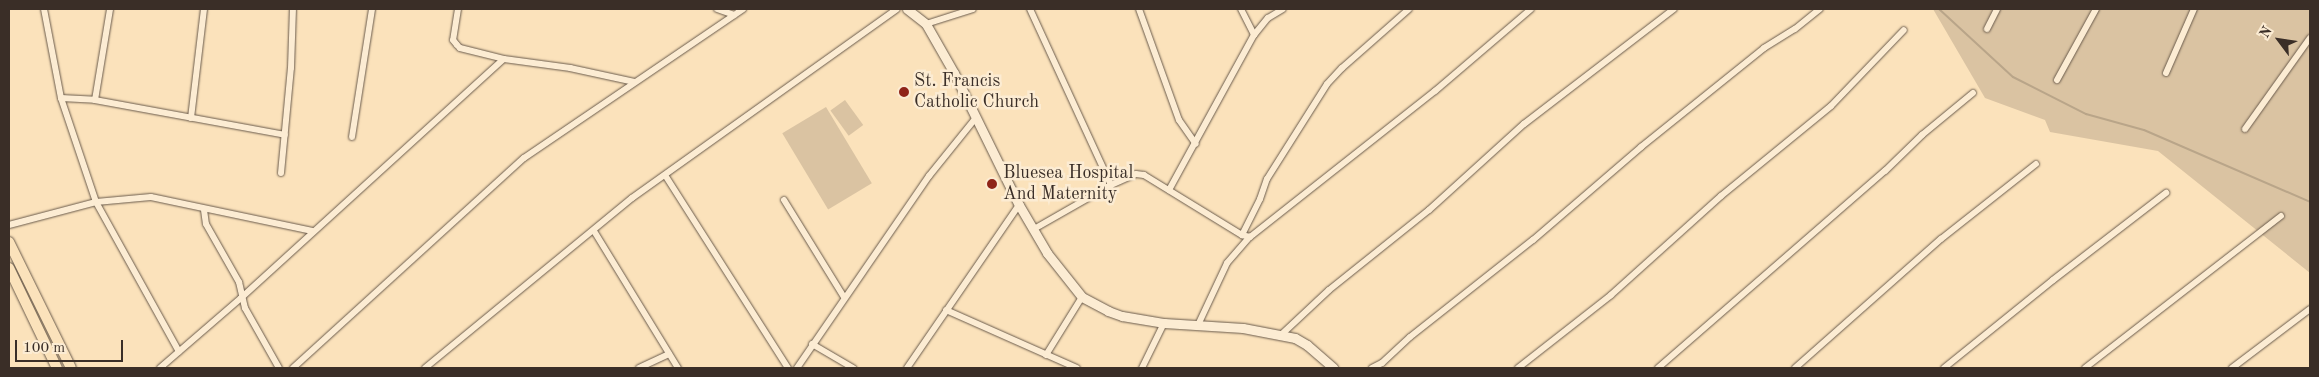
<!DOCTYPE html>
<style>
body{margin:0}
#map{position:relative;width:2319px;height:377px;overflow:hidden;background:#fbe2bb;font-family:"Old Standard TT",serif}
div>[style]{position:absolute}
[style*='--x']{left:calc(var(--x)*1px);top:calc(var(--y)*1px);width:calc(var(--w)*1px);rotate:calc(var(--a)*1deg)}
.green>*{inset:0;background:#dac3a2;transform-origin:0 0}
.stream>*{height:2px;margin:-1px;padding:0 1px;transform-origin:1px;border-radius:1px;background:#b9a589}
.roads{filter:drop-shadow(0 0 1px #6a5b4c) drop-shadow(0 0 1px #6a5b4c)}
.street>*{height:6px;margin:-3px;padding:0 3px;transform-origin:3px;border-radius:3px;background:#fcecd3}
.secondary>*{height:9px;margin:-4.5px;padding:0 4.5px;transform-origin:4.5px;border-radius:4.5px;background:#fcecd3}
.primary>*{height:10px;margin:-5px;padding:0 5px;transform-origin:5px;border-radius:5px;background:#fbe2bb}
.dots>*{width:14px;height:14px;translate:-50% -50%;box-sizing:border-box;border:2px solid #fcecd3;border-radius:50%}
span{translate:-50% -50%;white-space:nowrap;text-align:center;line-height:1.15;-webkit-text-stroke:5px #fcecd3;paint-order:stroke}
.poi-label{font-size:18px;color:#3a2e27}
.left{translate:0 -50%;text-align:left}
.frame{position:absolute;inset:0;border:10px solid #3a2e27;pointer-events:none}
.north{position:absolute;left:2254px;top:15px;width:50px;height:50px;-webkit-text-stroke:4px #fcecd3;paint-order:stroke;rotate:301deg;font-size:14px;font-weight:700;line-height:20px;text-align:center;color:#3a2e27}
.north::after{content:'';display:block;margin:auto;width:18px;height:22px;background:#3a2e27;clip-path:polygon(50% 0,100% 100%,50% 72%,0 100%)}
.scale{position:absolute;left:15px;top:340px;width:108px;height:22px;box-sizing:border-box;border:2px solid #3a2e27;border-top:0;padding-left:6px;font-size:15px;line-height:18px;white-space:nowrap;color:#3a2e27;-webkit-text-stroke:4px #fcecd3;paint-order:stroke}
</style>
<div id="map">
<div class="green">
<i style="clip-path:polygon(1933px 9px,2310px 9px,2310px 273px,2158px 151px,2050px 132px,2045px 120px,1985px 98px)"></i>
<i style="left:845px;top:100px;width:31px;height:18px;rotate:54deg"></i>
<i style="left:826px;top:107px;width:89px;height:51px;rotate:59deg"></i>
</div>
<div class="stream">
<i style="--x:1939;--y:9;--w:100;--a:42.6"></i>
<i style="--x:2013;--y:77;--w:82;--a:26.9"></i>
<i style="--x:2086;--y:114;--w:60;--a:15.4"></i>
<i style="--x:2144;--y:130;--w:181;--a:23.4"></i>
</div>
<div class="roads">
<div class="street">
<i style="--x:44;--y:9;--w:91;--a:79.2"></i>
<i style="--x:61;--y:98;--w:110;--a:71.4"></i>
<i style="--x:96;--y:202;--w:171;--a:61"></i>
<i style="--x:458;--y:9;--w:31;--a:99"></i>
<i style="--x:453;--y:40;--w:6;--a:51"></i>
<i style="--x:457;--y:45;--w:4;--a:45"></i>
<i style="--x:460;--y:48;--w:45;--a:14"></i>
<i style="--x:717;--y:9;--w:18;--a:19"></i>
<i style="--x:1030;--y:9;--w:194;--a:65.3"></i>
<i style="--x:1139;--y:9;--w:118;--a:70.2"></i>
<i style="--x:1179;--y:120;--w:29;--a:55"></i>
<i style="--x:1241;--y:9;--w:29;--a:63"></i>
<i style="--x:926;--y:24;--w:49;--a:-17.7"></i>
<i style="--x:1987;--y:29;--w:22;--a:-63"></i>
<i style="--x:2166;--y:73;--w:70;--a:-66.4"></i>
<i style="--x:2057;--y:80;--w:81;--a:-61.2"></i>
<i style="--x:61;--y:98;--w:34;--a:3"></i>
<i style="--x:95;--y:100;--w:193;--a:10.4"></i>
<i style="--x:95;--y:100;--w:92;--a:-80.6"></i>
<i style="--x:191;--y:118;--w:110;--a:-83.2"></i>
<i style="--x:2245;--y:129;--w:112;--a:-54.5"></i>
<i style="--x:352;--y:137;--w:130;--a:-81.1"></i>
<i style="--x:281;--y:173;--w:105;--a:-84.6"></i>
<i style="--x:291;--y:68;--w:59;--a:-88.1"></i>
<i style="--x:665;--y:175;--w:229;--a:57.5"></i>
<i style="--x:1169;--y:190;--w:177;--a:-61.3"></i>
<i style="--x:1254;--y:35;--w:22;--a:-51"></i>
<i style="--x:1268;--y:18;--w:17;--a:-31"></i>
<i style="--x:784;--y:200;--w:114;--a:58.3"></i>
<i style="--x:204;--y:210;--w:14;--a:82"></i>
<i style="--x:206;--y:224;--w:67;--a:60.4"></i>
<i style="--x:239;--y:282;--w:27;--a:77"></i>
<i style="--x:245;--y:308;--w:69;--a:60.5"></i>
<i style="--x:9;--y:225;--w:90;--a:-14.8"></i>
<i style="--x:96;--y:202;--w:55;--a:-5.2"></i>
<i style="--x:151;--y:197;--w:165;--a:11.9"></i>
<i style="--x:1034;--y:229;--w:89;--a:-29.7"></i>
<i style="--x:1111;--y:185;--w:27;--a:-24"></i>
<i style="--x:1136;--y:174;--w:8;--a:7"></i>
<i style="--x:1144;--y:175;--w:115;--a:31.5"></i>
<i style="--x:594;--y:231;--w:161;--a:58.5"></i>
<i style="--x:1250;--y:237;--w:236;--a:-38.3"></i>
<i style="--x:1435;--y:91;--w:126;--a:-40.5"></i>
<i style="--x:946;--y:310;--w:143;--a:23.9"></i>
<i style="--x:1198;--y:325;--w:68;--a:-64.9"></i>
<i style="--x:1227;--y:263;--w:35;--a:-49"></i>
<i style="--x:1250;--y:237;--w:8;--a:-166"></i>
<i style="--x:1242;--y:235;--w:40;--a:-63.4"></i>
<i style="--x:1260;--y:199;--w:21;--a:-71"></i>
<i style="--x:1267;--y:179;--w:112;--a:-57.7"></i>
<i style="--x:1327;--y:84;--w:22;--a:-47"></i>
<i style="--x:1342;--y:68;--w:89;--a:-41.4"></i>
<i style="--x:1282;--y:334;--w:64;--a:-43.1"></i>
<i style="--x:1329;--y:290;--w:128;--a:-38.7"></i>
<i style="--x:1429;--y:210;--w:128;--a:-42.2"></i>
<i style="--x:1524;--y:124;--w:189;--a:-37.5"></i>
<i style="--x:812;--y:344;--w:48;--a:30.3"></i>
<i style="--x:1046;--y:355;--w:68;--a:-58.2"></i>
<i style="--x:160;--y:368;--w:107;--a:-40.8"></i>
<i style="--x:241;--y:298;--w:355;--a:-42.3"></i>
<i style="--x:504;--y:59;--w:67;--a:7.8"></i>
<i style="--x:570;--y:68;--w:66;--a:12.2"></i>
<i style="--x:293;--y:368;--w:312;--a:-42.3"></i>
<i style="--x:524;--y:158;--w:265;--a:-34.2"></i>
<i style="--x:425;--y:368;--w:268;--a:-39.4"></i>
<i style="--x:632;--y:198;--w:325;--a:-35.5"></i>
<i style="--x:639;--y:368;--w:33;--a:-25"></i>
<i style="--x:797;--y:368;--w:233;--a:-55.5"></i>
<i style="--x:929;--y:176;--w:73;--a:-51.1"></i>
<i style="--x:907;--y:368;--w:198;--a:-55.5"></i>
<i style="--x:1142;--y:368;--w:50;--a:-63.9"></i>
<i style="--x:1372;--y:368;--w:11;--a:-27"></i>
<i style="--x:1382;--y:363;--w:38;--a:-43"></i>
<i style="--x:1410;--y:337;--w:157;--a:-38.3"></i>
<i style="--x:1533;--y:240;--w:143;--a:-40.7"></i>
<i style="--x:1641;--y:147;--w:158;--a:-38.8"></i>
<i style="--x:1764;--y:48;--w:36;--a:-32"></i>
<i style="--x:1795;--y:29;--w:32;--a:-39"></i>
<i style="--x:1518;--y:368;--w:118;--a:-38.1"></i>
<i style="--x:1611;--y:295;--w:148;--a:-42"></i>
<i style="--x:1721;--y:196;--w:142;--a:-39.3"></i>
<i style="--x:1831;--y:106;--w:105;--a:-46.2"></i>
<i style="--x:1658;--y:368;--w:301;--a:-41"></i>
<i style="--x:1885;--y:171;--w:52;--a:-44.2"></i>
<i style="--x:1922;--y:135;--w:66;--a:-39.5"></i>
<i style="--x:1795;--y:368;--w:195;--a:-41.5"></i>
<i style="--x:1941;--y:239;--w:121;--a:-38.3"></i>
<i style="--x:1944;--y:368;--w:140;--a:-38.9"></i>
<i style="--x:2053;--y:280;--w:143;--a:-37.6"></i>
<i style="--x:2085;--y:368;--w:248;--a:-37.8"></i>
<i style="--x:2232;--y:368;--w:98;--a:-37.1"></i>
</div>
<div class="secondary">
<i style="--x:907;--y:9;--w:24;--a:38"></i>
<i style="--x:926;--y:24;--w:56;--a:60.3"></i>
<i style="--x:954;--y:73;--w:147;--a:63.8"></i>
<i style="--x:1019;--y:205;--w:56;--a:59.7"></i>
<i style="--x:1047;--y:253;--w:56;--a:51.5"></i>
<i style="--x:1082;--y:297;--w:30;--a:28"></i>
<i style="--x:1108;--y:311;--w:15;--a:20"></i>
<i style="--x:1122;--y:316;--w:43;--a:9.5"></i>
<i style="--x:1164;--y:323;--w:79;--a:3.6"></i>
<i style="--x:1243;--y:328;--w:53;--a:10.9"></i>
<i style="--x:1295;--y:338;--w:14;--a:30"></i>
<i style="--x:1307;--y:345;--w:35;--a:41"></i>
</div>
<div class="primary">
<i style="--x:9;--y:242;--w:140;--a:63.8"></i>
<i style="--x:9;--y:268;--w:111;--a:64.4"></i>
</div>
</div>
<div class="dots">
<i style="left:904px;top:92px;background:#8f2418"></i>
<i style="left:992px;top:184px;background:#8f2418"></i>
</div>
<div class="poi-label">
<span class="left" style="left:914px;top:92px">St. Francis<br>Catholic Church</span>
<span class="left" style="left:1003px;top:184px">Bluesea Hospital<br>And Maternity</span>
</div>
<div class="frame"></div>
<div class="north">N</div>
<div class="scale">100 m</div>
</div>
